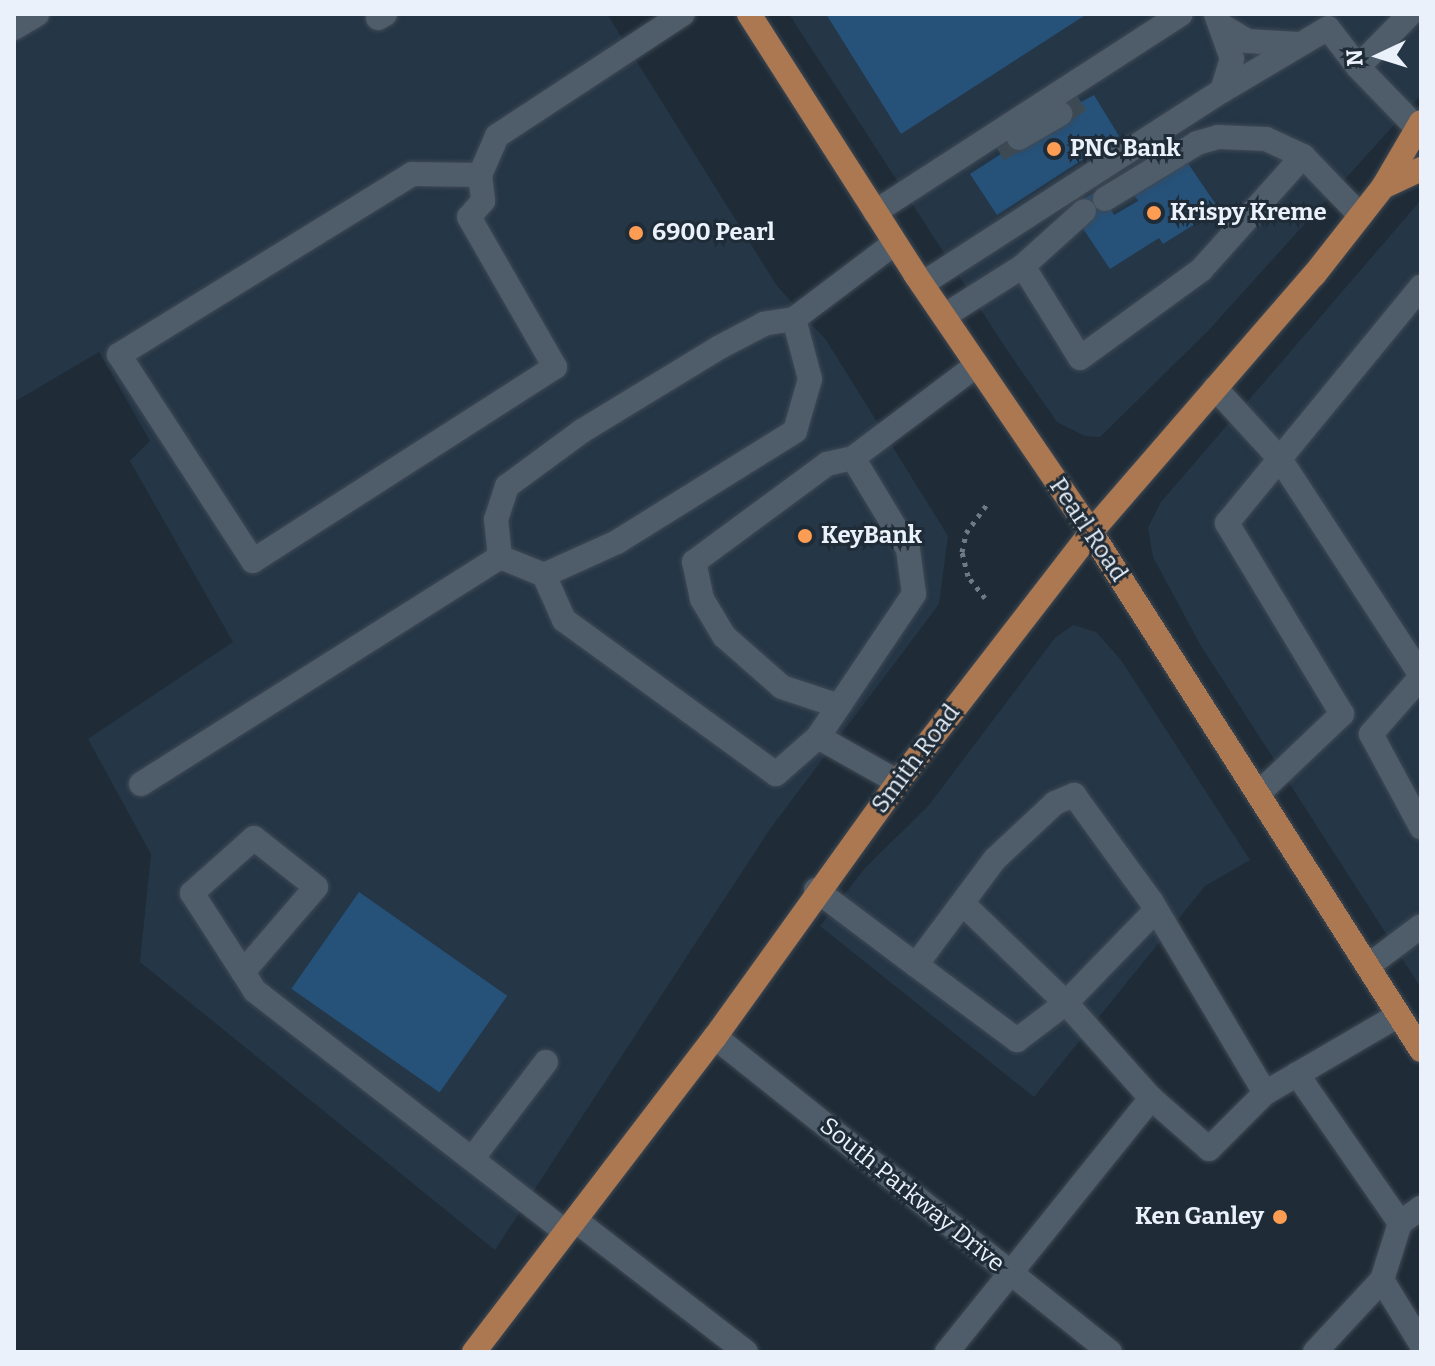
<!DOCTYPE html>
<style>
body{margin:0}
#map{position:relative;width:1435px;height:1366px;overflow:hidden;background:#1f2c37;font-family:Bitter,serif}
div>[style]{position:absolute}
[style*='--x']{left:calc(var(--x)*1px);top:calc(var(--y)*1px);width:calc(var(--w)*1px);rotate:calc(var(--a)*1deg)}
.built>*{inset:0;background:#253646}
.building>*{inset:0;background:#265178;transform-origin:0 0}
.minor-tunnel>*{height:24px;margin-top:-12px;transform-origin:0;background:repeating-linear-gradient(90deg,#3d4a54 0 24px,transparent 0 36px)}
.path>*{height:5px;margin-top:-2.5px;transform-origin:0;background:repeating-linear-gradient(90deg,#6f7a84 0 4px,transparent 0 10px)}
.roads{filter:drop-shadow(0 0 2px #3f4954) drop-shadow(0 0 2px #3f4954)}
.minor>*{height:24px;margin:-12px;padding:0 12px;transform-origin:12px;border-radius:12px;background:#4f5c6a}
.major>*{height:24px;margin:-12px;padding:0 12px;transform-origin:12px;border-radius:12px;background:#ab7852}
.dots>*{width:22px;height:22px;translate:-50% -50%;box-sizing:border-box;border:4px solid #1f2c37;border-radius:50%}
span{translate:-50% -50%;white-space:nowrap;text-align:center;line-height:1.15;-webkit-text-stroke:6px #1f2c37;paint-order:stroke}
.poi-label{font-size:24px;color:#eaf1fa;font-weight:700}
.left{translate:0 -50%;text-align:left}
.right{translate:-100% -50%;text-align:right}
.street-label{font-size:24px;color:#eaf1fa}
.frame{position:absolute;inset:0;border:16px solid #eaf1fa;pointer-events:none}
.north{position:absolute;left:1339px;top:16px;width:80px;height:80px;-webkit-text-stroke:6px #1f2c37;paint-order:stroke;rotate:266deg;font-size:22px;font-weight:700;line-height:32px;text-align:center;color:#eaf1fa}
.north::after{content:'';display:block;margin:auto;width:28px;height:36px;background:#eaf1fa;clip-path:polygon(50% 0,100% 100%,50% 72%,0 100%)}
</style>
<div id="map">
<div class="built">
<i style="clip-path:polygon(14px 14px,607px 14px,777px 286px,826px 340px,948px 536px,939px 604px,770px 829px,495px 1250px,140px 962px,151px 854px,88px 739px,233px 642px,130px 461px,150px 441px,99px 352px,14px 402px)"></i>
<i style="clip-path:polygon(789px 14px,1421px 14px,1421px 95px,1208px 331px,1100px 437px,1085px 436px,1057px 422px,1007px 350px)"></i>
<i style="clip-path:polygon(1421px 200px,1421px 988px,1201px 646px,1153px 557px,1148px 528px,1161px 502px)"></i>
<i style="clip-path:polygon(1073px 625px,1096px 632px,1121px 660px,1250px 860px,1205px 886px,1034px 1097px,820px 926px,865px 868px,929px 805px,1055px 638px)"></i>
</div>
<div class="building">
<i style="clip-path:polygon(826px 14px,1087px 14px,901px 134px)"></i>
<i style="clip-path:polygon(1094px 95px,1119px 136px,997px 215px,970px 174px,1001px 154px,997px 148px,1057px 110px,1078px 97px,1081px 102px)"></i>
<i style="clip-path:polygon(1185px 159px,1219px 209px,1163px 244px,1159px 238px,1110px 269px,1080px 224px,1079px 202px,1100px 189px,1114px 215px,1138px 201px,1132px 191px)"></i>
<i style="left:359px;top:892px;width:181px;height:118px;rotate:35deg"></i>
</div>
<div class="minor-tunnel">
<i style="--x:1060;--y:114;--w:24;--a:-35"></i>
<i style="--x:998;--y:150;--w:24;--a:-30"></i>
</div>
<div class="path">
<i style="--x:985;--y:598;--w:28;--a:-128"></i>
<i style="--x:968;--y:576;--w:25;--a:-104"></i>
<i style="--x:962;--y:552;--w:19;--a:-78"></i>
<i style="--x:966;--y:533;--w:36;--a:-54"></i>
</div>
<div class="roads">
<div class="minor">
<i style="--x:1410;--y:14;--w:74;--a:134.5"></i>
<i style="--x:1358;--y:67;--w:83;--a:46"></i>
<i style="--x:378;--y:18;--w:8;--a:-30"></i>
<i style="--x:1224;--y:27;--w:27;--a:31"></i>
<i style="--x:1247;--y:41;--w:52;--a:3.3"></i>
<i style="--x:14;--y:28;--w:27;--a:-31"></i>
<i style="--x:1222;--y:91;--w:123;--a:-30.7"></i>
<i style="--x:1328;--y:28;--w:49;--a:52.4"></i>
<i style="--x:1019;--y:138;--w:48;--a:-30.3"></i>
<i style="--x:412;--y:174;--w:68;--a:0.8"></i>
<i style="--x:480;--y:175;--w:26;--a:83"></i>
<i style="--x:483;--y:201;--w:21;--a:131"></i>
<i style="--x:469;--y:217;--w:173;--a:60.2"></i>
<i style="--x:555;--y:367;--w:359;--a:147.3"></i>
<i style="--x:253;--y:561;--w:246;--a:-123"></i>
<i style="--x:119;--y:355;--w:344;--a:-31.7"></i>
<i style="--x:480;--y:175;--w:43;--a:-66.4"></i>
<i style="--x:497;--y:136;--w:222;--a:-33.3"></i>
<i style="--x:1105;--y:199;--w:108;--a:-31.3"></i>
<i style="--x:1197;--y:143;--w:22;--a:-16"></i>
<i style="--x:1218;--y:137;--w:48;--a:2.4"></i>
<i style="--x:1266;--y:139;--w:41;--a:24.7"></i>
<i style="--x:875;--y:212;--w:364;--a:-32.9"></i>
<i style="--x:1023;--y:266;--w:82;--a:-42"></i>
<i style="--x:922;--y:284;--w:357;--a:-32.8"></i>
<i style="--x:1222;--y:91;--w:34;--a:-73"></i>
<i style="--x:1232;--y:59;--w:48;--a:-109.6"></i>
<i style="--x:944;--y:316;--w:93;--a:-32.3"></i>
<i style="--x:1023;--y:266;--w:108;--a:58.2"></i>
<i style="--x:1080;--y:358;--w:150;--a:-36"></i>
<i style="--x:1201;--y:270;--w:153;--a:-48.2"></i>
<i style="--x:1303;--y:156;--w:82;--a:46"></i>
<i style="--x:794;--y:319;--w:30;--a:171"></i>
<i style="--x:764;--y:324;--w:50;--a:152.4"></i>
<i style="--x:720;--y:347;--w:162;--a:148.7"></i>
<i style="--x:582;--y:431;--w:93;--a:143.7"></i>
<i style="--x:507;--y:486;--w:35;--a:108"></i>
<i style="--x:496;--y:519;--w:38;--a:84"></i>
<i style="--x:500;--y:557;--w:48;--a:22.2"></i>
<i style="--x:544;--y:575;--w:80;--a:-24.3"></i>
<i style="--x:617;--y:542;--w:210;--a:-31.9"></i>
<i style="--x:795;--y:431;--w:54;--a:-73.9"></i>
<i style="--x:810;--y:379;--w:62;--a:-104.9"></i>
<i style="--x:794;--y:319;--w:126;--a:-37"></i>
<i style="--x:1215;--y:388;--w:96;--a:47.5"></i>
<i style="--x:1280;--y:459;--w:258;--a:56.9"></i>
<i style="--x:544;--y:575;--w:49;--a:66"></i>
<i style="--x:564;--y:620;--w:262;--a:36"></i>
<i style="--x:776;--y:774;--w:56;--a:-41.4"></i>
<i style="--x:818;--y:737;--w:92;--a:29.4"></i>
<i style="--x:1421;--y:677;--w:76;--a:131.3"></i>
<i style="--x:1371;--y:734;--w:106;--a:61.7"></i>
<i style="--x:839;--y:706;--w:60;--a:-161.6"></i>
<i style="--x:782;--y:687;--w:77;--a:-138.7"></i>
<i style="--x:724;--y:636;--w:43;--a:-120.7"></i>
<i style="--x:702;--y:599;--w:38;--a:-102"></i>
<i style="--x:694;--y:562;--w:165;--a:-36.4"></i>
<i style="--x:827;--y:464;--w:27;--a:-13"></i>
<i style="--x:818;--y:737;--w:172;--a:-56.1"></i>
<i style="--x:914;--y:594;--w:45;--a:-97.6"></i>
<i style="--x:908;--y:549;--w:106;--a:-121.1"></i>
<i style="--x:853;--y:458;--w:155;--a:-36.9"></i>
<i style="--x:141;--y:784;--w:425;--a:-32.3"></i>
<i style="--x:1259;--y:793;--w:115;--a:-43.6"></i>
<i style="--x:1342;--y:714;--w:223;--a:-121.1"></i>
<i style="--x:1227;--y:523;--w:306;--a:-50.6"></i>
<i style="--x:816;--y:890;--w:125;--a:36.9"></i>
<i style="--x:916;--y:965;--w:132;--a:-53.3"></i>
<i style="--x:995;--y:859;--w:82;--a:-43"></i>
<i style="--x:1055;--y:803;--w:21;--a:-23"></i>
<i style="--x:1074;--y:795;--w:131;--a:54"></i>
<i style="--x:1151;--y:901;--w:223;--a:59.3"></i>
<i style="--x:1265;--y:1093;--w:155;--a:-30.2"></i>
<i style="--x:1156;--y:910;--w:129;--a:134.1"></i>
<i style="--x:1066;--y:1003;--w:127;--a:48.2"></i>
<i style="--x:1151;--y:1098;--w:77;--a:41.3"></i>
<i style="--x:1209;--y:1149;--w:79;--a:-45"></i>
<i style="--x:916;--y:965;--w:126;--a:36.6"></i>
<i style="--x:1017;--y:1040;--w:61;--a:-37.1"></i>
<i style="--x:1066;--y:1003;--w:144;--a:-136.1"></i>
<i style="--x:1368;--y:966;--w:66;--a:-37"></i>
<i style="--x:243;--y:972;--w:112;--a:-49.3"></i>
<i style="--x:316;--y:887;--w:79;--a:-141.7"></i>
<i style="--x:254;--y:838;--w:83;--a:138.4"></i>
<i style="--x:192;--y:893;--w:94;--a:57.2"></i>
<i style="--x:243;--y:972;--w:22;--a:58"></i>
<i style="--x:255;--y:991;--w:393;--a:37.8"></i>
<i style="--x:715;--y:1037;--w:505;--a:38.57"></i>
<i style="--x:1297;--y:1074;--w:181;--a:55.3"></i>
<i style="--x:1400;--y:1223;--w:26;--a:-36"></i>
<i style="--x:472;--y:1159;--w:122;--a:-52.7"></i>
<i style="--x:575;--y:1220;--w:216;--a:37.7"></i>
<i style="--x:1382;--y:1280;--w:75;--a:58.6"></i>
<i style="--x:947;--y:1352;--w:326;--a:-51.2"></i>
<i style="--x:1315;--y:1352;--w:98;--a:-47.1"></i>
<i style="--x:1382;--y:1280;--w:60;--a:-72.5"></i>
</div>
<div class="major">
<i style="--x:749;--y:14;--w:308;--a:57.4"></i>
<i style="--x:915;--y:274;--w:312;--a:55.7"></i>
<i style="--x:1091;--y:532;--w:614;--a:57.5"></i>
<i style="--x:1383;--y:187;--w:42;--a:-25.3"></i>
<i style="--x:474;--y:1352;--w:397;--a:-52.6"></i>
<i style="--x:715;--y:1037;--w:314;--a:-54.3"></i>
<i style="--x:898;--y:782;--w:316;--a:-52.3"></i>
<i style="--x:1091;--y:532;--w:340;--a:-49.1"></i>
<i style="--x:1314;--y:275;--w:112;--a:-51.9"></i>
<i style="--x:1383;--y:187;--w:75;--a:-59.7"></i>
</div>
</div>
<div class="dots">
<i style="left:1054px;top:149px;background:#fd9d54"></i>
<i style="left:1154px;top:213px;background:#fd9d54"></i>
<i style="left:636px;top:233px;background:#fd9d54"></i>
<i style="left:805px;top:536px;background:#fd9d54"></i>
<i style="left:1280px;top:1217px;background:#fd9d54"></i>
</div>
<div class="poi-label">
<span class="left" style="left:1070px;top:149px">PNC Bank</span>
<span class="left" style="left:1170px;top:213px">Krispy Kreme</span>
<span class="left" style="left:652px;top:233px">6900 Pearl</span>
<span class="left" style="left:821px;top:536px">KeyBank</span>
<span class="right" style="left:1264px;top:1217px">Ken Ganley</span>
</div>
<div class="street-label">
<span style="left:1088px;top:530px;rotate:56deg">Pearl Road</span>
<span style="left:916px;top:759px;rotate:-53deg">Smith Road</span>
<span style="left:912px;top:1195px;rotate:39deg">South Parkway Drive</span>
</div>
<div class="frame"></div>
<div class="north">N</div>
</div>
